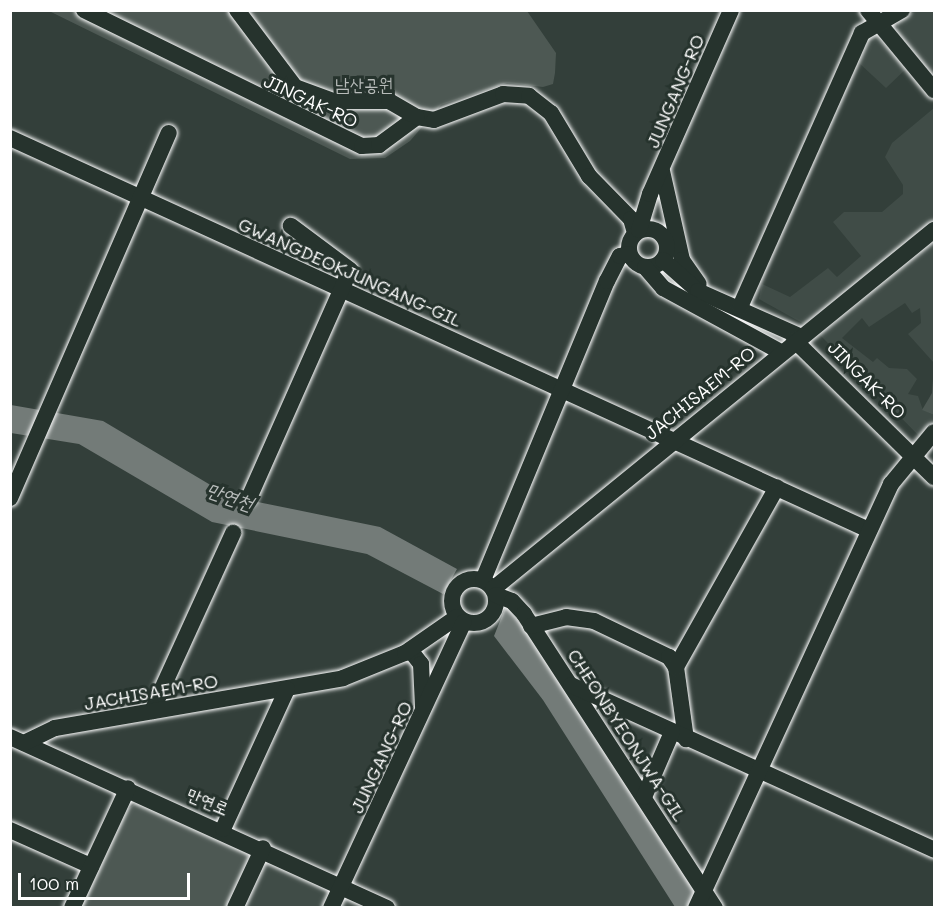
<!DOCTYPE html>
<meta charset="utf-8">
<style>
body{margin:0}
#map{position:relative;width:945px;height:918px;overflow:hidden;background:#333f3a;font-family:Mali,"Poor Story",sans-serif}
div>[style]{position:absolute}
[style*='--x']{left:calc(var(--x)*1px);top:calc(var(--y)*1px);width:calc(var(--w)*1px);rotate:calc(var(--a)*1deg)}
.built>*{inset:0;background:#404c47}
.green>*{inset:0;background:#4d5853}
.water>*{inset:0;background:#737b78}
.roads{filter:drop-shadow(0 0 2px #fff) drop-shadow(0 0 2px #fff)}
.minor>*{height:16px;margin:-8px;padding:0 8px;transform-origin:8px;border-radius:8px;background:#26332d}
.minor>.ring{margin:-8px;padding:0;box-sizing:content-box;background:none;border:16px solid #26332d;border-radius:50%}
span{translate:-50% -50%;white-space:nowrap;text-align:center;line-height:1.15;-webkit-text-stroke:6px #26332d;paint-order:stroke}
.park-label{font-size:18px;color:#b8bcba}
.street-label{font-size:18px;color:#fff}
.water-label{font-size:20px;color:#b9bdbc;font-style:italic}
.frame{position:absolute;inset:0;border:12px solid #fff;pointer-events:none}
.scale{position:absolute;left:18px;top:873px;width:172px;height:27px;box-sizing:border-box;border:3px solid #fff;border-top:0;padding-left:8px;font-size:18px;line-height:21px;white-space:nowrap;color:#fff;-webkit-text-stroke:4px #26332d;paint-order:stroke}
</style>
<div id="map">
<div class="built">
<i style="clip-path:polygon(916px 11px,934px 11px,934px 77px,897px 31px,898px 21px)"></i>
<i style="clip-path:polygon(872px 33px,908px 67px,886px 88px,859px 63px)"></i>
<i style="clip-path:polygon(934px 108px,934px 221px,804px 324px,759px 299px,762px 284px,790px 297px,828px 268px,837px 277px,861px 256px,833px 222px,844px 212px,882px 212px,903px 194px,903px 185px,885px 157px,892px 143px)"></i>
<i style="clip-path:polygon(934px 242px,934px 363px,908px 334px,921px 323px,920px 308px,912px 313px,905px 303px,869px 327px,862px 318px,842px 338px,873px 362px,877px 358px,889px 368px,907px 369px,917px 379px,908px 394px,918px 396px,923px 410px,934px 415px,934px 423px,920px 437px,820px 335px)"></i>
<i style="clip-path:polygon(272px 861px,373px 908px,244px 908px,263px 865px)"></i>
</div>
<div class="green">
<i style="clip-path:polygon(49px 11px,527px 11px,556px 53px,555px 73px,553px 84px,543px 87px,507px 83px,441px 105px,410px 141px,385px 158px,350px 159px)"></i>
<i style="clip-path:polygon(934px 364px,934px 415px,922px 410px,932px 393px)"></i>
<i style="clip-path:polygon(139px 801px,246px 851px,251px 868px,232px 907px,81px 908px,128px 809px)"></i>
</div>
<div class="water">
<i style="clip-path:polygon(11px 405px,103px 421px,229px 496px,380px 527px,457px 569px,443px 594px,367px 554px,212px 522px,79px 444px,11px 433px)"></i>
<i style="clip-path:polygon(506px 606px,534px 641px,708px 907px,675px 907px,543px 700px,494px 636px)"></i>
</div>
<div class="roads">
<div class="minor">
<i style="--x:84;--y:10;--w:309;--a:26.1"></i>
<i style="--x:362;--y:146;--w:17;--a:-3"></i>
<i style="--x:379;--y:145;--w:47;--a:-36.4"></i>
<i style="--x:417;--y:117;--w:17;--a:10"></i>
<i style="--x:434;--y:120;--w:74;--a:-20.6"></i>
<i style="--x:503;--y:94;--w:26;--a:4"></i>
<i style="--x:529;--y:96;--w:28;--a:38"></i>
<i style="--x:551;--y:113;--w:74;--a:58.9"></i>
<i style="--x:589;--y:176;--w:60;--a:45.7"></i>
<i style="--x:631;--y:219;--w:15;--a:74"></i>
<i style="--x:237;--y:10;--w:96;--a:53"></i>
<i style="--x:295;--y:87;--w:40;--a:20.2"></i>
<i style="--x:333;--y:101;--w:56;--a:0"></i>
<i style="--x:389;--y:101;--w:32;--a:30"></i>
<i style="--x:868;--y:10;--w:104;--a:50.5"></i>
<i style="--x:10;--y:138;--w:944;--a:24.53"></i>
<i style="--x:662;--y:171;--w:91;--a:77.3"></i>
<i style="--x:682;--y:260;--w:29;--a:55"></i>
<i class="ring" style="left:629px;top:229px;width:22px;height:22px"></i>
<i style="--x:639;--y:230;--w:38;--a:-73"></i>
<i style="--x:650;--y:194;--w:201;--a:-66.2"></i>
<i style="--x:663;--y:260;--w:47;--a:41.5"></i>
<i style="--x:698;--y:291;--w:111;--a:24"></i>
<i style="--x:645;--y:267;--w:28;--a:49"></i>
<i style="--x:663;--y:288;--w:134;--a:28.5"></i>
<i style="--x:740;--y:307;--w:300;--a:-66"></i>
<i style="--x:862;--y:33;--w:46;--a:-29.9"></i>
<i style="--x:794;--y:340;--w:196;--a:44.4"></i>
<i style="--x:10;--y:498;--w:398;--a:-66.5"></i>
<i style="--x:249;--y:498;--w:249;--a:-66.1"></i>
<i style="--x:350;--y:270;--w:74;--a:-143.3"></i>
<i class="ring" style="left:452px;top:579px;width:28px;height:28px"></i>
<i style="--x:483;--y:580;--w:324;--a:-67.5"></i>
<i style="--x:607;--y:281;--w:28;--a:-63"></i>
<i style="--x:620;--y:256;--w:9;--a:-13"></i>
<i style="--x:493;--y:589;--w:569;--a:-39.15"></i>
<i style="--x:496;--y:595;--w:17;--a:21"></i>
<i style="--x:512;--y:601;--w:18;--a:47"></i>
<i style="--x:524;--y:614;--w:351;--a:57"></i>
<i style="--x:531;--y:626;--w:36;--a:-14"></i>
<i style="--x:566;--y:617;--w:28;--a:8"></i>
<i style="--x:594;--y:621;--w:83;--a:25.6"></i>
<i style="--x:669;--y:657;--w:12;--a:55"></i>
<i style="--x:676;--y:667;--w:73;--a:82.1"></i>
<i style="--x:410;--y:650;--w:18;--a:52"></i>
<i style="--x:421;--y:664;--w:43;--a:87.3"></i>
<i style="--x:676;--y:667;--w:206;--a:-60.7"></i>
<i style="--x:571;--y:685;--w:399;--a:24.4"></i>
<i style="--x:152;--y:711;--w:196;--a:-65.5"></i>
<i style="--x:10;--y:737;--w:414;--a:24.4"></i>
<i style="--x:24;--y:743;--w:34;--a:-26"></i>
<i style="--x:55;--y:728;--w:292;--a:-9.8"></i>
<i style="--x:343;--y:678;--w:67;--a:-22"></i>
<i style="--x:405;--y:653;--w:63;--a:-34.7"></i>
<i style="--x:644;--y:797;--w:71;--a:-66.7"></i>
<i style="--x:223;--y:829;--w:154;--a:-65.4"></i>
<i style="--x:10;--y:830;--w:89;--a:24"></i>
<i style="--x:72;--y:908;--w:132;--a:-65"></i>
<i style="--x:235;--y:908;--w:66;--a:-65"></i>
<i style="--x:331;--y:908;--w:315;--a:-65.1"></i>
<i style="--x:696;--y:908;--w:467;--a:-65.3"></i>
<i style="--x:891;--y:484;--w:67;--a:-50.4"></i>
</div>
</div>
<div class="park-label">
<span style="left:364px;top:84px">남산공원</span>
</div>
<div class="street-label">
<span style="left:675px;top:91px;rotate:-67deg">JUNGANG-RO</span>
<span style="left:311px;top:101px;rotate:25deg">JINGAK-RO</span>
<span style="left:350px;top:272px;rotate:24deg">GWANGDEOKJUNGANG-GIL</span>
<span style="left:867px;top:380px;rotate:45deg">JINGAK-RO</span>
<span style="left:700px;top:393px;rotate:-39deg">JACHISAEM-RO</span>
<span style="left:151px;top:692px;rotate:-10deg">JACHISAEM-RO</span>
<span style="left:627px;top:735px;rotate:57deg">CHEONBYEONJWA-GIL</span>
<span style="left:381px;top:757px;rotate:-65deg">JUNGANG-RO</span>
<span style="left:208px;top:801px;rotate:23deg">만연로</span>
</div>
<div class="water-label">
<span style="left:230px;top:496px;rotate:19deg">만연천</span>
</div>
<div class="frame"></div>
<div class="scale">100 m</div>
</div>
